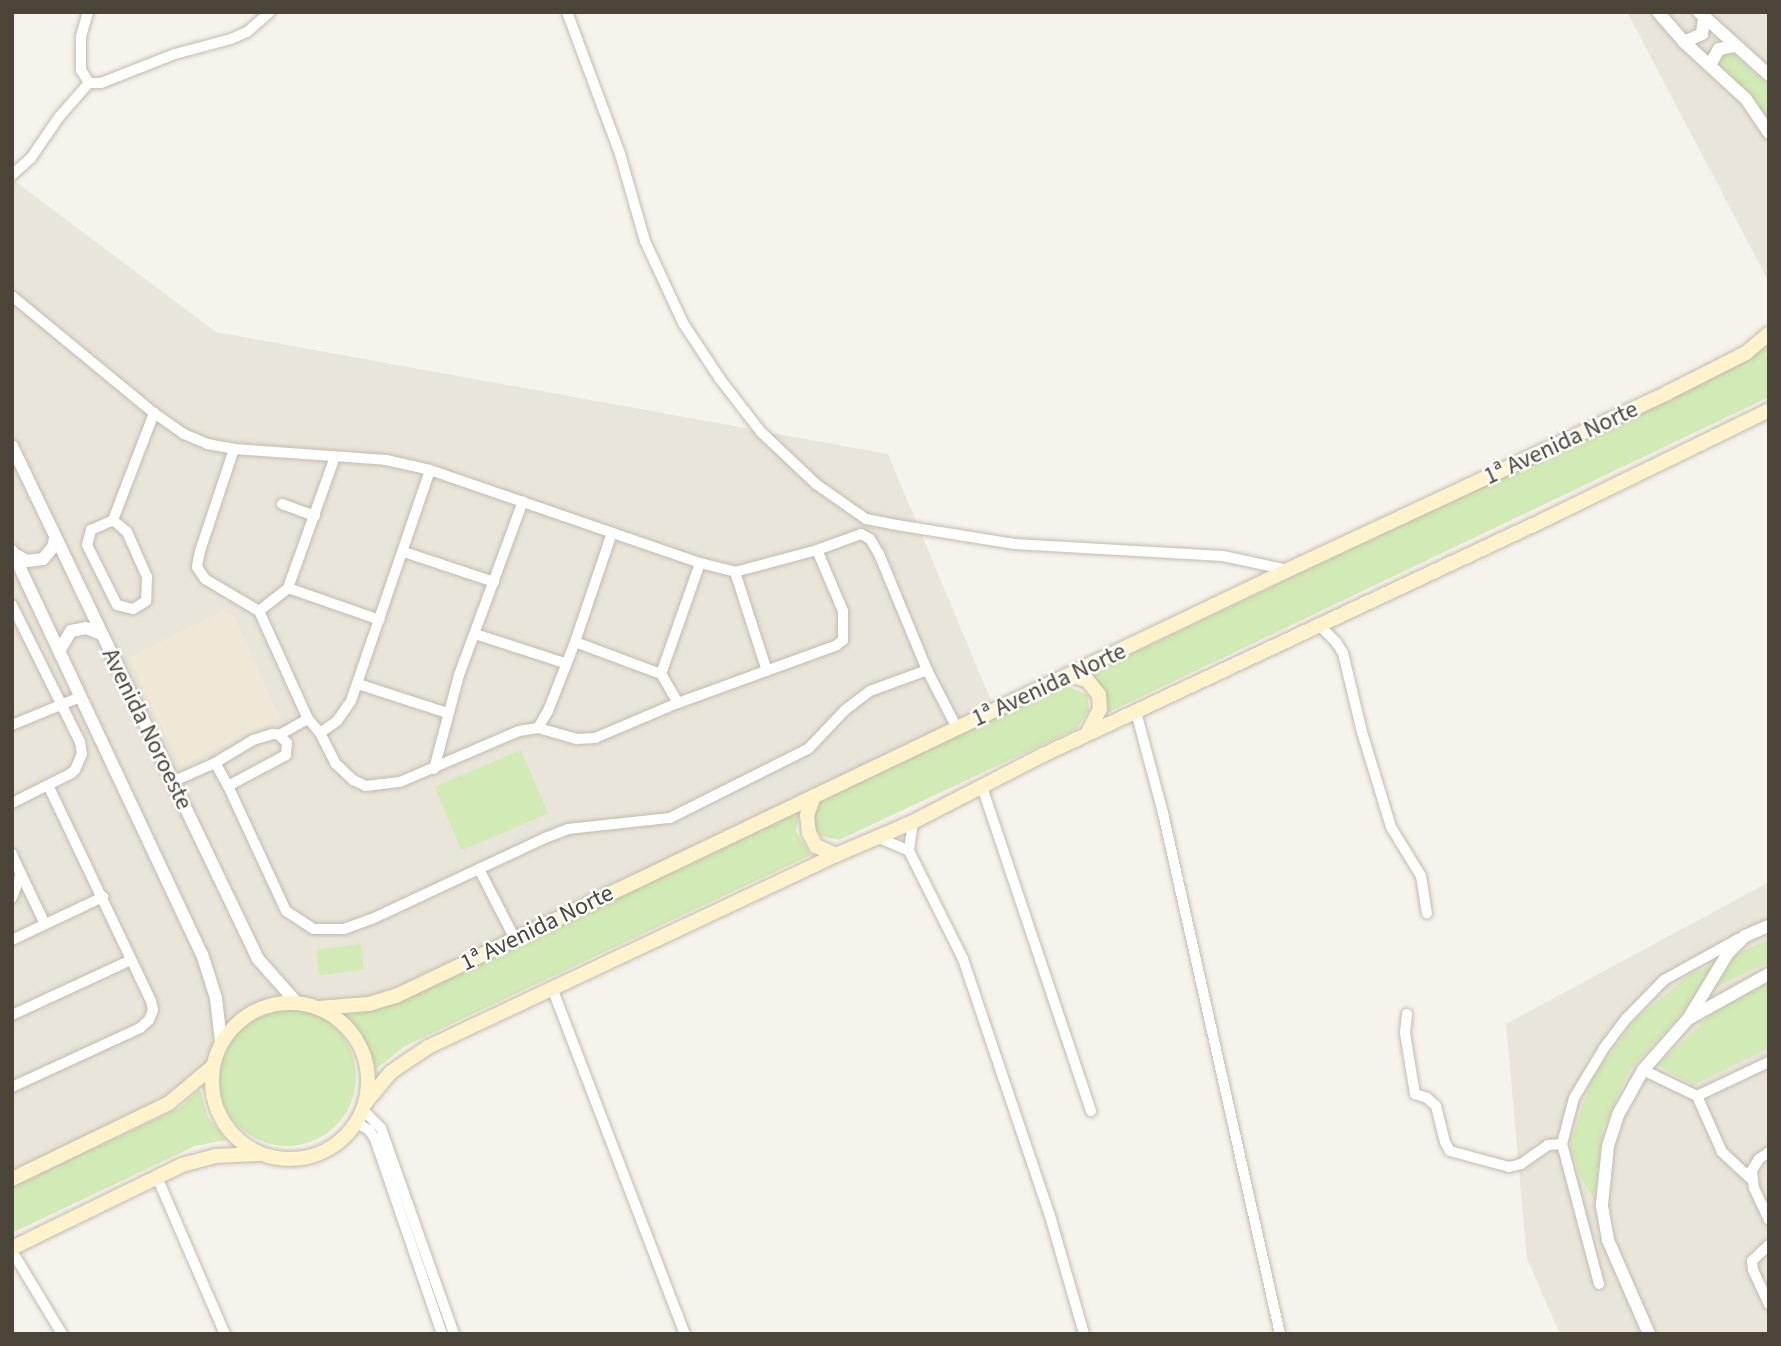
<!DOCTYPE html>
<meta charset="utf-8">
<style>
body{margin:0}
#map{position:relative;width:1781px;height:1346px;overflow:hidden;background:#f6f3ec;font-family:"Source Sans 3",sans-serif}
div>[style]{position:absolute}
[style*='--x']{left:calc(var(--x)*1px);top:calc(var(--y)*1px);width:calc(var(--w)*1px);rotate:calc(var(--a)*1deg)}
.residential>*{inset:0;background:#eae5da}
.education>*{inset:0;background:#efe8d6}
.green>*{inset:0;background:#d2eab5;transform-origin:0 0}
.round{border-radius:50%}
.roads{filter:drop-shadow(0 0 2px #c2bbae) drop-shadow(0 0 2px #c2bbae)}
.minor>*{height:10px;margin:-5px;padding:0 5px;transform-origin:5px;border-radius:5px;background:#fff}
.tertiary>*{height:12px;margin:-6px;padding:0 6px;transform-origin:6px;border-radius:6px;background:#fff}
.secondary>*{height:14px;margin:-7px;padding:0 7px;transform-origin:7px;border-radius:7px;background:#fff3cd}
.secondary>.ring{margin:-7px;padding:0;box-sizing:content-box;background:none;border:14px solid #fff3cd;border-radius:50%}
span{translate:-50% -50%;white-space:nowrap;text-align:center;line-height:1.15;-webkit-text-stroke:5px #fff;paint-order:stroke}
.street-label{font-size:24px;color:#4b4439}
.frame{position:absolute;inset:0;border:14px solid #4b4439;pointer-events:none}
</style>
<div id="map">
<div class="residential">
<i style="clip-path:polygon(1627px 12px,1769px 12px,1769px 282px)"></i>
<i style="clip-path:polygon(12px 179px,216px 332px,888px 454px,1000px 722px,12px 1174px)"></i>
<i style="clip-path:polygon(1769px 882px,1769px 1334px,1560px 1334px,1527px 1259px,1506px 1024px)"></i>
</div>
<div class="education">
<i style="clip-path:polygon(223px 611px,234px 616px,280px 718px,180px 766px,129px 657px)"></i>
</div>
<div class="green">
<i style="clip-path:polygon(1722px 51px,1732px 53px,1769px 86px,1769px 121px,1751px 96px,1717px 63px)"></i>
<i style="clip-path:polygon(1769px 340px,1769px 397px,1099px 717px,1100px 688px,1091px 673px,1745px 361px)"></i>
<i style="clip-path:polygon(1062px 684px,1088px 695px,1089px 711px,1076px 729px,839px 840px,821px 836px,812px 825px,812px 813px,821px 800px)"></i>
<i style="left:521px;top:750px;width:69px;height:94px;rotate:67deg"></i>
<i style="clip-path:polygon(799px 812px,796px 832px,811px 855px,405px 1046px,372px 1072px,362px 1035px,347px 1016px,390px 1004px)"></i>
<i style="clip-path:polygon(1769px 940px,1769px 962px,1699px 995px,1630px 1069px,1603px 1128px,1594px 1199px,1580px 1176px,1570px 1145px,1592px 1079px,1637px 1018px,1691px 974px)"></i>
<i style="left:361px;top:944px;width:26px;height:45px;rotate:83deg"></i>
<i style="clip-path:polygon(1769px 981px,1769px 1048px,1693px 1085px,1658px 1065px,1730px 997px)"></i>
<i class="round" style="left:218px;top:1008px;width:138px;height:138px"></i>
<i style="clip-path:polygon(200px 1089px,208px 1117px,226px 1140px,195px 1146px,12px 1233px,12px 1187px,179px 1108px)"></i>
</div>
<div class="roads">
<div class="minor">
<i style="--x:88;--y:12;--w:25;--a:106"></i>
<i style="--x:81;--y:36;--w:34;--a:90"></i>
<i style="--x:81;--y:70;--w:15;--a:58"></i>
<i style="--x:89;--y:83;--w:12;--a:0"></i>
<i style="--x:101;--y:83;--w:79;--a:-21.4"></i>
<i style="--x:175;--y:54;--w:58;--a:-15"></i>
<i style="--x:231;--y:39;--w:17;--a:-24"></i>
<i style="--x:247;--y:32;--w:30;--a:-41"></i>
<i style="--x:567;--y:12;--w:152;--a:69.5"></i>
<i style="--x:620;--y:154;--w:91;--a:74"></i>
<i style="--x:645;--y:241;--w:90;--a:65.1"></i>
<i style="--x:683;--y:323;--w:67;--a:56.5"></i>
<i style="--x:720;--y:379;--w:67;--a:52.3"></i>
<i style="--x:761;--y:432;--w:76;--a:43.4"></i>
<i style="--x:816;--y:484;--w:61;--a:35"></i>
<i style="--x:866;--y:519;--w:32;--a:11"></i>
<i style="--x:897;--y:525;--w:119;--a:9.2"></i>
<i style="--x:1014;--y:544;--w:209;--a:3.3"></i>
<i style="--x:1223;--y:556;--w:66;--a:12.2"></i>
<i style="--x:12;--y:175;--w:25;--a:-42"></i>
<i style="--x:31;--y:158;--w:50;--a:-55.7"></i>
<i style="--x:59;--y:117;--w:45;--a:-48.6"></i>
<i style="--x:12;--y:296;--w:184;--a:39.5"></i>
<i style="--x:154;--y:413;--w:37;--a:35"></i>
<i style="--x:184;--y:434;--w:25;--a:23"></i>
<i style="--x:207;--y:444;--w:27;--a:10"></i>
<i style="--x:234;--y:449;--w:152;--a:4.1"></i>
<i style="--x:386;--y:460;--w:45;--a:12.8"></i>
<i style="--x:430;--y:470;--w:286;--a:19"></i>
<i style="--x:700;--y:563;--w:36;--a:14"></i>
<i style="--x:735;--y:572;--w:85;--a:-15"></i>
<i style="--x:817;--y:550;--w:47;--a:-20"></i>
<i style="--x:861;--y:534;--w:10;--a:29"></i>
<i style="--x:870;--y:539;--w:17;--a:59"></i>
<i style="--x:879;--y:554;--w:126;--a:67.5"></i>
<i style="--x:927;--y:670;--w:65;--a:62.7"></i>
<i style="--x:234;--y:449;--w:108;--a:108.4"></i>
<i style="--x:200;--y:551;--w:16;--a:101"></i>
<i style="--x:197;--y:567;--w:14;--a:56"></i>
<i style="--x:205;--y:579;--w:63;--a:30.7"></i>
<i style="--x:259;--y:611;--w:119;--a:65.6"></i>
<i style="--x:308;--y:719;--w:18;--a:49"></i>
<i style="--x:320;--y:733;--w:34;--a:63"></i>
<i style="--x:335;--y:763;--w:25;--a:43"></i>
<i style="--x:353;--y:780;--w:14;--a:25"></i>
<i style="--x:366;--y:786;--w:34;--a:-7"></i>
<i style="--x:400;--y:782;--w:129;--a:-23.2"></i>
<i style="--x:519;--y:731;--w:19;--a:-9"></i>
<i style="--x:538;--y:728;--w:41;--a:15.8"></i>
<i style="--x:577;--y:739;--w:18;--a:-3"></i>
<i style="--x:595;--y:738;--w:90;--a:-22.9"></i>
<i style="--x:678;--y:703;--w:169;--a:-20"></i>
<i style="--x:837;--y:645;--w:8;--a:-40"></i>
<i style="--x:843;--y:640;--w:29;--a:-90"></i>
<i style="--x:843;--y:611;--w:66;--a:-113.1"></i>
<i style="--x:282;--y:504;--w:35;--a:20"></i>
<i style="--x:113;--y:520;--w:18;--a:41"></i>
<i style="--x:127;--y:532;--w:49;--a:66"></i>
<i style="--x:147;--y:577;--w:24;--a:92"></i>
<i style="--x:146;--y:601;--w:15;--a:148"></i>
<i style="--x:133;--y:609;--w:16;--a:-166"></i>
<i style="--x:117;--y:605;--w:67;--a:-116.6"></i>
<i style="--x:87;--y:545;--w:16;--a:-75"></i>
<i style="--x:91;--y:530;--w:24;--a:-24"></i>
<i style="--x:113;--y:520;--w:115;--a:-69"></i>
<i style="--x:404;--y:552;--w:95;--a:18.4"></i>
<i style="--x:735;--y:572;--w:104;--a:72.1"></i>
<i style="--x:288;--y:588;--w:97;--a:19.2"></i>
<i style="--x:12;--y:605;--w:153;--a:63.6"></i>
<i style="--x:80;--y:742;--w:12;--a:81"></i>
<i style="--x:82;--y:754;--w:17;--a:114"></i>
<i style="--x:75;--y:770;--w:6;--a:141"></i>
<i style="--x:70;--y:774;--w:65;--a:153.4"></i>
<i style="--x:259;--y:611;--w:37;--a:-38"></i>
<i style="--x:288;--y:588;--w:139;--a:-70.3"></i>
<i style="--x:1318;--y:624;--w:25;--a:45"></i>
<i style="--x:1336;--y:642;--w:13;--a:58"></i>
<i style="--x:1343;--y:653;--w:81;--a:76.5"></i>
<i style="--x:1362;--y:732;--w:99;--a:73"></i>
<i style="--x:1391;--y:827;--w:57;--a:58.5"></i>
<i style="--x:1421;--y:876;--w:38;--a:81"></i>
<i style="--x:475;--y:634;--w:95;--a:17.9"></i>
<i style="--x:575;--y:642;--w:92;--a:20.4"></i>
<i style="--x:358;--y:684;--w:94;--a:18"></i>
<i style="--x:678;--y:703;--w:34;--a:-120"></i>
<i style="--x:661;--y:674;--w:118;--a:-70.6"></i>
<i style="--x:1136;--y:712;--w:105;--a:75"></i>
<i style="--x:1163;--y:813;--w:534;--a:77.34"></i>
<i style="--x:12;--y:725;--w:74;--a:-22.4"></i>
<i style="--x:538;--y:728;--w:20;--a:-60"></i>
<i style="--x:548;--y:711;--w:74;--a:-68.6"></i>
<i style="--x:575;--y:642;--w:115;--a:-71.3"></i>
<i style="--x:320;--y:733;--w:21;--a:-35"></i>
<i style="--x:337;--y:721;--w:24;--a:-55"></i>
<i style="--x:351;--y:701;--w:244;--a:-71.1"></i>
<i style="--x:273;--y:734;--w:6;--a:9"></i>
<i style="--x:279;--y:735;--w:11;--a:45"></i>
<i style="--x:287;--y:743;--w:12;--a:95"></i>
<i style="--x:286;--y:755;--w:66;--a:151.9"></i>
<i style="--x:228;--y:786;--w:26;--a:-119"></i>
<i style="--x:215;--y:763;--w:44;--a:-31.2"></i>
<i style="--x:253;--y:740;--w:21;--a:-17"></i>
<i style="--x:279;--y:735;--w:33;--a:-29"></i>
<i style="--x:434;--y:769;--w:97;--a:-75.1"></i>
<i style="--x:459;--y:675;--w:185;--a:-69.8"></i>
<i style="--x:172;--y:782;--w:47;--a:-23.8"></i>
<i style="--x:228;--y:786;--w:138;--a:65.1"></i>
<i style="--x:286;--y:911;--w:33;--a:33"></i>
<i style="--x:314;--y:929;--w:30;--a:0"></i>
<i style="--x:344;--y:929;--w:30;--a:-20"></i>
<i style="--x:372;--y:919;--w:191;--a:-25.1"></i>
<i style="--x:545;--y:838;--w:25;--a:-21"></i>
<i style="--x:568;--y:829;--w:103;--a:-6.2"></i>
<i style="--x:670;--y:818;--w:154;--a:-26.6"></i>
<i style="--x:808;--y:749;--w:54;--a:-46.5"></i>
<i style="--x:845;--y:710;--w:31;--a:-37"></i>
<i style="--x:870;--y:691;--w:61;--a:-20.2"></i>
<i style="--x:982;--y:787;--w:342;--a:71.4"></i>
<i style="--x:913;--y:822;--w:29;--a:98"></i>
<i style="--x:909;--y:851;--w:121;--a:63.4"></i>
<i style="--x:963;--y:959;--w:271;--a:71.3"></i>
<i style="--x:1050;--y:1216;--w:123;--a:73.9"></i>
<i style="--x:879;--y:838;--w:33;--a:23"></i>
<i style="--x:12;--y:854;--w:22;--a:66"></i>
<i style="--x:21;--y:874;--w:26;--a:111"></i>
<i style="--x:479;--y:869;--w:79;--a:62.8"></i>
<i style="--x:21;--y:874;--w:55;--a:64.4"></i>
<i style="--x:12;--y:940;--w:101;--a:-25.3"></i>
<i style="--x:552;--y:988;--w:371;--a:69"></i>
<i style="--x:1407;--y:1014;--w:19;--a:96"></i>
<i style="--x:1405;--y:1033;--w:62;--a:80.7"></i>
<i style="--x:1415;--y:1094;--w:13;--a:18"></i>
<i style="--x:1427;--y:1098;--w:12;--a:42"></i>
<i style="--x:1436;--y:1106;--w:37;--a:76"></i>
<i style="--x:1445;--y:1142;--w:10;--a:61"></i>
<i style="--x:1450;--y:1151;--w:61;--a:15.2"></i>
<i style="--x:1509;--y:1167;--w:12;--a:-14"></i>
<i style="--x:1521;--y:1164;--w:33;--a:-35"></i>
<i style="--x:1548;--y:1145;--w:14;--a:-4"></i>
<i style="--x:12;--y:1015;--w:131;--a:-24.8"></i>
<i style="--x:1643;--y:1070;--w:60;--a:25.7"></i>
<i style="--x:1697;--y:1096;--w:80;--a:-25.3"></i>
<i style="--x:12;--y:1087;--w:141;--a:-24.7"></i>
<i style="--x:140;--y:1028;--w:12;--a:-42"></i>
<i style="--x:149;--y:1020;--w:11;--a:-68"></i>
<i style="--x:153;--y:1010;--w:9;--a:-103"></i>
<i style="--x:151;--y:1001;--w:239;--a:-115.5"></i>
<i style="--x:1697;--y:1096;--w:61;--a:65.9"></i>
<i style="--x:1722;--y:1152;--w:41;--a:43"></i>
<i style="--x:363;--y:1110;--w:25;--a:45"></i>
<i style="--x:381;--y:1128;--w:219;--a:70.5"></i>
<i style="--x:357;--y:1123;--w:14;--a:30"></i>
<i style="--x:369;--y:1130;--w:11;--a:56"></i>
<i style="--x:375;--y:1139;--w:206;--a:71"></i>
<i style="--x:1769;--y:1152;--w:12;--a:145"></i>
<i style="--x:1759;--y:1159;--w:13;--a:122"></i>
<i style="--x:1752;--y:1170;--w:18;--a:84"></i>
<i style="--x:1754;--y:1188;--w:35;--a:65"></i>
<i style="--x:157;--y:1177;--w:171;--a:66.6"></i>
<i style="--x:1769;--y:1245;--w:23;--a:137"></i>
<i style="--x:1752;--y:1261;--w:9;--a:84"></i>
<i style="--x:1753;--y:1270;--w:38;--a:65"></i>
<i style="--x:12;--y:1251;--w:97;--a:58.9"></i>
<i style="--x:1599;--y:1284;--w:145;--a:-104.8"></i>
<i style="--x:1562;--y:1144;--w:48;--a:-75.4"></i>
<i style="--x:1574;--y:1098;--w:58;--a:-59"></i>
<i style="--x:1604;--y:1048;--w:38;--a:-53"></i>
<i style="--x:1627;--y:1018;--w:53;--a:-45.8"></i>
<i style="--x:1664;--y:980;--w:85;--a:-29"></i>
</div>
<div class="tertiary">
<i style="--x:1658;--y:12;--w:40;--a:49"></i>
<i style="--x:1684;--y:42;--w:84;--a:42.6"></i>
<i style="--x:1746;--y:99;--w:41;--a:55.9"></i>
<i style="--x:1699;--y:12;--w:94;--a:42"></i>
<i style="--x:1684;--y:42;--w:20;--a:-24"></i>
<i style="--x:1702;--y:34;--w:16;--a:-83"></i>
<i style="--x:1710;--y:65;--w:18;--a:-61"></i>
<i style="--x:1719;--y:49;--w:15;--a:-11"></i>
<i style="--x:12;--y:446;--w:569;--a:64.38"></i>
<i style="--x:258;--y:959;--w:59;--a:48.4"></i>
<i style="--x:12;--y:551;--w:446;--a:64.8"></i>
<i style="--x:202;--y:954;--w:46;--a:72.3"></i>
<i style="--x:216;--y:998;--w:44;--a:83.5"></i>
<i style="--x:14;--y:554;--w:15;--a:28"></i>
<i style="--x:27;--y:561;--w:16;--a:-7"></i>
<i style="--x:43;--y:559;--w:16;--a:-50"></i>
<i style="--x:53;--y:547;--w:8;--a:-76"></i>
<i style="--x:59;--y:651;--w:23;--a:-59"></i>
<i style="--x:71;--y:631;--w:15;--a:-11"></i>
<i style="--x:86;--y:628;--w:16;--a:22"></i>
<i style="--x:1688;--y:1019;--w:93;--a:-29.1"></i>
<i style="--x:1649;--y:1334;--w:103;--a:-113.6"></i>
<i style="--x:1608;--y:1240;--w:36;--a:-100"></i>
<i style="--x:1602;--y:1205;--w:59;--a:-84.2"></i>
<i style="--x:1608;--y:1146;--w:35;--a:-72"></i>
<i style="--x:1619;--y:1113;--w:49;--a:-60.8"></i>
<i style="--x:1643;--y:1070;--w:68;--a:-48.6"></i>
<i style="--x:1688;--y:1019;--w:77;--a:-58.8"></i>
<i style="--x:1728;--y:953;--w:24;--a:-45"></i>
<i style="--x:1745;--y:936;--w:26;--a:-23"></i>
</div>
<div class="secondary">
<i style="--x:1072;--y:676;--w:16;--a:15"></i>
<i style="--x:1087;--y:680;--w:19;--a:51"></i>
<i style="--x:1099;--y:695;--w:14;--a:86"></i>
<i style="--x:1100;--y:709;--w:26;--a:118"></i>
<i style="--x:814;--y:796;--w:20;--a:110"></i>
<i style="--x:807;--y:815;--w:18;--a:84"></i>
<i style="--x:809;--y:833;--w:15;--a:62"></i>
<i style="--x:816;--y:846;--w:22;--a:24"></i>
<i class="ring" style="left:212px;top:1003px;width:142px;height:142px"></i>
<i style="--x:318;--y:1008;--w:51;--a:-4.5"></i>
<i style="--x:369;--y:1004;--w:28;--a:-17"></i>
<i style="--x:396;--y:996;--w:989;--a:-25.53"></i>
<i style="--x:1288;--y:570;--w:418;--a:-25"></i>
<i style="--x:1667;--y:393;--w:89;--a:-26.9"></i>
<i style="--x:1746;--y:353;--w:30;--a:-40"></i>
<i style="--x:366;--y:1102;--w:39;--a:-50"></i>
<i style="--x:391;--y:1072;--w:45;--a:-34"></i>
<i style="--x:428;--y:1047;--w:451;--a:-25.2"></i>
<i style="--x:836;--y:855;--w:84;--a:-23.2"></i>
<i style="--x:913;--y:822;--w:146;--a:-27.3"></i>
<i style="--x:1043;--y:755;--w:556;--a:-25.14"></i>
<i style="--x:1546;--y:519;--w:248;--a:-26"></i>
<i style="--x:12;--y:1179;--w:174;--a:-25.8"></i>
<i style="--x:169;--y:1103;--w:56;--a:-39.9"></i>
<i style="--x:12;--y:1248;--w:189;--a:-26"></i>
<i style="--x:182;--y:1165;--w:34;--a:-15"></i>
<i style="--x:215;--y:1156;--w:43;--a:-2.7"></i>
</div>
</div>
<div class="street-label">
<span style="left:1561px;top:443px;rotate:-25deg">1ᵃ Avenida Norte</span>
<span style="left:1049px;top:685px;rotate:-25deg">1ᵃ Avenida Norte</span>
<span style="left:147px;top:729px;rotate:64deg">Avenida Noroeste</span>
<span style="left:537px;top:928px;rotate:-26deg">1ᵃ Avenida Norte</span>
</div>
<div class="frame"></div>
</div>
